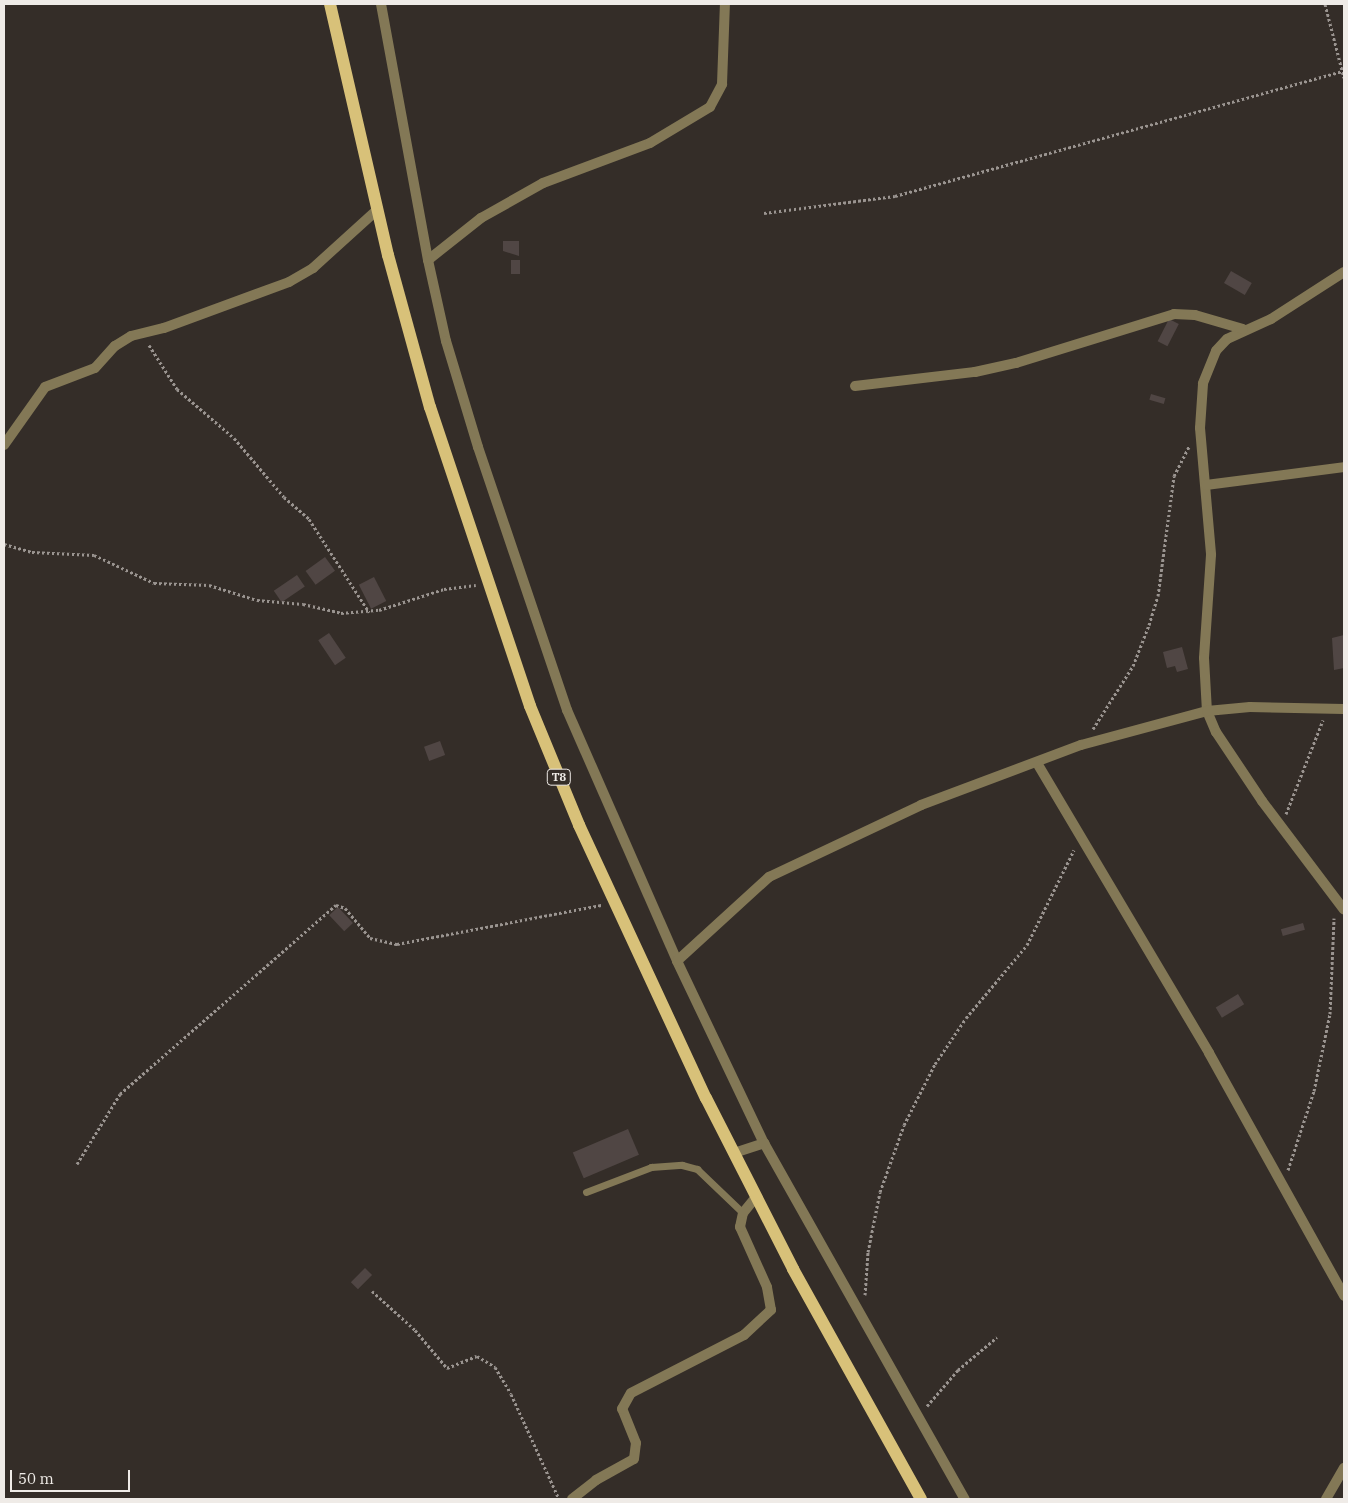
<!DOCTYPE html>
<style>
body{margin:0}
#map{position:relative;width:1348px;height:1503px;overflow:hidden;background:#342d28;font-family:"IBM Plex Serif",serif}
div>[style]{position:absolute}
[style*='--x']{left:calc(var(--x)*1px);top:calc(var(--y)*1px);width:calc(var(--w)*1px);rotate:calc(var(--a)*1deg)}
.building>*{inset:0;background:#504644;transform-origin:0 0}
.path>*{height:3px;margin-top:-1.5px;transform-origin:0;background:repeating-linear-gradient(90deg,#9a9490 0 2.5px,transparent 0 5px)}
.service>*{height:7px;margin:-3.5px;padding:0 3.5px;transform-origin:3.5px;border-radius:3.5px;background:#837856}
.minor>*{height:10px;margin:-5px;padding:0 5px;transform-origin:5px;border-radius:5px;background:#837856}
.primary>*{height:12px;margin:-6px;padding:0 6px;transform-origin:6px;border-radius:6px;background:#d8c179}
span{translate:-50% -50%;white-space:nowrap;text-align:center;line-height:1.15;-webkit-text-stroke:4.5px #342d28;paint-order:stroke}
.shield-label span{padding:1px 4px;background:#342d28;border:1px solid;border-radius:4px;-webkit-text-stroke-width:0}
.shield-label{font-size:11px;color:#efebe7;font-weight:700}
.frame{position:absolute;inset:0;border:5px solid #efebe7;pointer-events:none}
.scale{position:absolute;left:10px;top:1470px;width:120px;height:22px;box-sizing:border-box;border:2px solid #efebe7;border-top:0;padding-left:6px;font-size:15px;line-height:18px;white-space:nowrap;color:#efebe7;-webkit-text-stroke:4px #342d28;paint-order:stroke}
</style>
<div id="map">
<div class="building">
<i style="clip-path:polygon(503px 241px,519px 241px,519px 256px,503px 251px)"></i>
<i style="left:511px;top:260px;width:9px;height:14px"></i>
<i style="left:1231px;top:271px;width:24px;height:14px;rotate:30deg"></i>
<i style="left:1169px;top:319px;width:11px;height:25px;rotate:27deg"></i>
<i style="left:1151px;top:394px;width:15px;height:6px;rotate:16deg"></i>
<i style="left:325px;top:557px;width:17px;height:24px;rotate:54deg"></i>
<i style="left:297px;top:575px;width:14px;height:28px;rotate:56deg"></i>
<i style="left:374px;top:577px;width:27px;height:17px;rotate:63deg"></i>
<i style="left:329px;top:633px;width:30px;height:13px;rotate:56deg"></i>
<i style="clip-path:polygon(1344px 635px,1344px 668px,1334px 670px,1332px 638px)"></i>
<i style="clip-path:polygon(1182px 647px,1188px 669px,1177px 672px,1175px 666px,1167px 668px,1163px 652px)"></i>
<i style="left:440px;top:741px;width:15px;height:17px;rotate:70deg"></i>
<i style="left:338px;top:907px;width:22px;height:12px;rotate:47deg"></i>
<i style="left:1303px;top:923px;width:7px;height:23px;rotate:74deg"></i>
<i style="left:1238px;top:994px;width:12px;height:26px;rotate:59deg"></i>
<i style="left:628px;top:1129px;width:28px;height:60px;rotate:67deg"></i>
<i style="left:365px;top:1268px;width:10px;height:20px;rotate:45deg"></i>
</div>
<div class="path">
<i style="--x:1325;--y:4;--w:76;--a:75.6"></i>
<i style="--x:764;--y:213;--w:132;--a:-7.4"></i>
<i style="--x:895;--y:196;--w:464;--a:-15.6"></i>
<i style="--x:149;--y:345;--w:52;--a:57.5"></i>
<i style="--x:177;--y:389;--w:75;--a:40.7"></i>
<i style="--x:234;--y:438;--w:77;--a:49.7"></i>
<i style="--x:284;--y:497;--w:33;--a:41"></i>
<i style="--x:309;--y:519;--w:111;--a:57.2"></i>
<i style="--x:4;--y:544;--w:29;--a:16"></i>
<i style="--x:32;--y:552;--w:62;--a:2.8"></i>
<i style="--x:94;--y:555;--w:66;--a:25"></i>
<i style="--x:154;--y:583;--w:55;--a:2.1"></i>
<i style="--x:209;--y:585;--w:50;--a:17.4"></i>
<i style="--x:257;--y:600;--w:46;--a:5"></i>
<i style="--x:303;--y:604;--w:39;--a:13"></i>
<i style="--x:341;--y:613;--w:38;--a:-5"></i>
<i style="--x:379;--y:610;--w:68;--a:-17.9"></i>
<i style="--x:444;--y:589;--w:32;--a:-7"></i>
<i style="--x:1093;--y:729;--w:75;--a:-57.6"></i>
<i style="--x:1133;--y:666;--w:44;--a:-68.7"></i>
<i style="--x:1149;--y:625;--w:30;--a:-73"></i>
<i style="--x:1158;--y:596;--w:121;--a:-82.4"></i>
<i style="--x:1174;--y:476;--w:34;--a:-63"></i>
<i style="--x:1286;--y:814;--w:101;--a:-68.5"></i>
<i style="--x:77;--y:1164;--w:82;--a:-58.4"></i>
<i style="--x:120;--y:1094;--w:287;--a:-41.2"></i>
<i style="--x:336;--y:905;--w:9;--a:18"></i>
<i style="--x:345;--y:908;--w:39;--a:50"></i>
<i style="--x:370;--y:938;--w:28;--a:13"></i>
<i style="--x:397;--y:944;--w:208;--a:-10.8"></i>
<i style="--x:1288;--y:1170;--w:83;--a:-71.8"></i>
<i style="--x:1314;--y:1091;--w:79;--a:-78.3"></i>
<i style="--x:1330;--y:1014;--w:96;--a:-87.6"></i>
<i style="--x:4;--y:1226;--w:1;--a:0"></i>
<i style="--x:372;--y:1291;--w:58;--a:42.2"></i>
<i style="--x:415;--y:1330;--w:50;--a:49.9"></i>
<i style="--x:447;--y:1368;--w:32;--a:-22"></i>
<i style="--x:477;--y:1356;--w:21;--a:31"></i>
<i style="--x:495;--y:1367;--w:31;--a:59"></i>
<i style="--x:511;--y:1394;--w:115;--a:65.4"></i>
<i style="--x:865;--y:1295;--w:43;--a:-86"></i>
<i style="--x:868;--y:1252;--w:61;--a:-78.7"></i>
<i style="--x:880;--y:1192;--w:71;--a:-70.3"></i>
<i style="--x:904;--y:1125;--w:68;--a:-63.1"></i>
<i style="--x:935;--y:1064;--w:55;--a:-56"></i>
<i style="--x:966;--y:1018;--w:95;--a:-50.1"></i>
<i style="--x:1027;--y:945;--w:106;--a:-63.7"></i>
<i style="--x:927;--y:1406;--w:48;--a:-49.3"></i>
<i style="--x:958;--y:1370;--w:51;--a:-40.2"></i>
</div>
<div class="service">
<i style="--x:586;--y:1192;--w:70;--a:-21"></i>
<i style="--x:651;--y:1167;--w:31;--a:-4"></i>
<i style="--x:682;--y:1165;--w:16;--a:15"></i>
<i style="--x:697;--y:1169;--w:64;--a:43.7"></i>
</div>
<div class="minor">
<i style="--x:381;--y:4;--w:260;--a:79.6"></i>
<i style="--x:428;--y:260;--w:83;--a:77.5"></i>
<i style="--x:446;--y:341;--w:111;--a:73.2"></i>
<i style="--x:478;--y:447;--w:278;--a:71.3"></i>
<i style="--x:567;--y:710;--w:274;--a:66.3"></i>
<i style="--x:677;--y:961;--w:202;--a:64.5"></i>
<i style="--x:428;--y:260;--w:68;--a:-38.4"></i>
<i style="--x:481;--y:218;--w:71;--a:-29.4"></i>
<i style="--x:543;--y:183;--w:114;--a:-20.5"></i>
<i style="--x:650;--y:143;--w:70;--a:-31"></i>
<i style="--x:710;--y:107;--w:26;--a:-62"></i>
<i style="--x:722;--y:84;--w:80;--a:-87.9"></i>
<i style="--x:1344;--y:272;--w:87;--a:147.2"></i>
<i style="--x:1271;--y:319;--w:48;--a:155.6"></i>
<i style="--x:1227;--y:339;--w:16;--a:133"></i>
<i style="--x:1216;--y:351;--w:35;--a:112"></i>
<i style="--x:1203;--y:384;--w:44;--a:93.9"></i>
<i style="--x:1200;--y:428;--w:127;--a:85"></i>
<i style="--x:1211;--y:555;--w:103;--a:93.9"></i>
<i style="--x:1204;--y:658;--w:53;--a:86.8"></i>
<i style="--x:1207;--y:711;--w:23;--a:67"></i>
<i style="--x:1216;--y:732;--w:83;--a:56.3"></i>
<i style="--x:1262;--y:801;--w:136;--a:53"></i>
<i style="--x:855;--y:386;--w:121;--a:-6.7"></i>
<i style="--x:975;--y:372;--w:42;--a:-12.4"></i>
<i style="--x:1016;--y:363;--w:165;--a:-17.2"></i>
<i style="--x:1174;--y:314;--w:21;--a:3"></i>
<i style="--x:1195;--y:315;--w:50;--a:16.3"></i>
<i style="--x:4;--y:445;--w:71;--a:-54.7"></i>
<i style="--x:45;--y:387;--w:53;--a:-20.8"></i>
<i style="--x:95;--y:368;--w:30;--a:-48"></i>
<i style="--x:115;--y:346;--w:19;--a:-32"></i>
<i style="--x:131;--y:336;--w:34;--a:-14"></i>
<i style="--x:164;--y:328;--w:133;--a:-20.2"></i>
<i style="--x:289;--y:282;--w:28;--a:-30"></i>
<i style="--x:313;--y:268;--w:86;--a:-42.2"></i>
<i style="--x:1206;--y:485;--w:139;--a:-7.4"></i>
<i style="--x:1037;--y:763;--w:337;--a:59.3"></i>
<i style="--x:1209;--y:1053;--w:278;--a:60.9"></i>
<i style="--x:677;--y:961;--w:125;--a:-42.4"></i>
<i style="--x:769;--y:877;--w:168;--a:-25.3"></i>
<i style="--x:921;--y:805;--w:171;--a:-20.6"></i>
<i style="--x:1081;--y:745;--w:131;--a:-15.1"></i>
<i style="--x:1207;--y:711;--w:43;--a:-5.3"></i>
<i style="--x:1250;--y:707;--w:94;--a:1.2"></i>
<i style="--x:734;--y:1153;--w:32;--a:-18"></i>
<i style="--x:764;--y:1143;--w:409;--a:60.6"></i>
<i style="--x:572;--y:1499;--w:31;--a:-38"></i>
<i style="--x:596;--y:1480;--w:43;--a:-28.9"></i>
<i style="--x:634;--y:1459;--w:16;--a:-83"></i>
<i style="--x:636;--y:1443;--w:37;--a:-112"></i>
<i style="--x:622;--y:1409;--w:18;--a:-61"></i>
<i style="--x:631;--y:1393;--w:127;--a:-27.2"></i>
<i style="--x:744;--y:1335;--w:37;--a:-43"></i>
<i style="--x:771;--y:1310;--w:23;--a:-100"></i>
<i style="--x:767;--y:1287;--w:66;--a:-114.2"></i>
<i style="--x:740;--y:1227;--w:14;--a:-78"></i>
<i style="--x:743;--y:1213;--w:21;--a:-51"></i>
<i style="--x:1326;--y:1499;--w:36;--a:-60"></i>
</div>
<div class="primary">
<i style="--x:330;--y:4;--w:258;--a:77"></i>
<i style="--x:388;--y:255;--w:158;--a:74.6"></i>
<i style="--x:430;--y:407;--w:315;--a:71.5"></i>
<i style="--x:530;--y:706;--w:129;--a:67.6"></i>
<i style="--x:579;--y:825;--w:301;--a:65.1"></i>
<i style="--x:706;--y:1098;--w:192;--a:63"></i>
<i style="--x:793;--y:1269;--w:263;--a:60.9"></i>
</div>
<div class="shield-label">
<span style="left:559px;top:777px">T8</span>
</div>
<div class="frame"></div>
<div class="scale">50 m</div>
</div>
